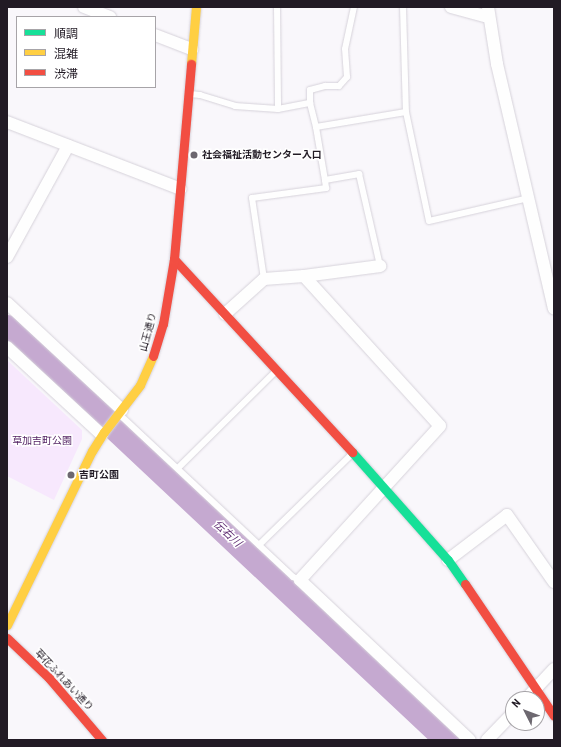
<!DOCTYPE html>
<meta charset="utf-8">
<style>
body{margin:0}
#map{position:relative;width:561px;height:747px;overflow:hidden;background:#f9f7fb;font-family:"Roboto Condensed","Noto Sans JP",sans-serif}
div>[style]{position:absolute}
[style*='--x']{left:calc(var(--x)*1px);top:calc(var(--y)*1px);width:calc(var(--w)*1px);rotate:calc(var(--a)*1deg)}
.green>*{inset:0;background:#f7e8fd}
.river>*{height:25px;margin:-12.5px;padding:0 12.5px;transform-origin:12.5px;border-radius:12.5px;background:#c5a9d0}
.roads{filter:drop-shadow(0 0 1px #d6d2da) drop-shadow(0 0 1px #d6d2da)}
.lane>*{height:6px;margin:-3px;padding:0 3px;transform-origin:3px;border-radius:3px;background:#fefefe}
.street>*{height:12px;margin:-6px;padding:0 6px;transform-origin:6px;border-radius:6px;background:#fefefe}
.fast>*{height:9px;margin:-4.5px;padding:0 4.5px;transform-origin:4.5px;border-radius:4.5px;background:#16e098}
.slow>*{height:9px;margin:-4.5px;padding:0 4.5px;transform-origin:4.5px;border-radius:4.5px;background:#ffcf43}
.jam>*{height:9px;margin:-4.5px;padding:0 4.5px;transform-origin:4.5px;border-radius:4.5px;background:#f24e42}
.dots>*{width:11px;height:11px;translate:-50% -50%;box-sizing:border-box;border:2px solid #fff;border-radius:50%}
span{translate:-50% -50%;white-space:nowrap;text-align:center;line-height:1.15;-webkit-text-stroke:3px #fff;paint-order:stroke}
.poi-label{font-size:10px;color:#221b25;font-weight:700}
.left{translate:0 -50%;text-align:left}
.street-label{font-size:10px;color:#221b25}
.park-label{font-size:10px;color:#4f1d60}
.water-label{font-size:11px;color:#602f73;font-style:italic}
.frame{position:absolute;inset:0;border:8px solid #221b25;pointer-events:none}
.legend{position:absolute;left:16px;top:16px;width:140px;height:72px;box-sizing:border-box;background:#fff;border:1px solid #a7a4a8;margin:0;padding:5px 7px;list-style:none;font-size:12px;color:#221b25}
.legend li{display:flex;align-items:center;gap:8px;height:20px}
.legend b{width:20px;border:1px solid #a7a4a8}
.north{position:absolute;left:505px;top:691px;width:40px;height:40px;box-sizing:border-box;background:#fff;border:1px solid #a7a4a8;border-radius:50%;rotate:312deg;font-size:11px;font-weight:700;line-height:16px;text-align:center;color:#221b25}
.north::after{content:'';display:block;margin:auto;width:14px;height:18px;background:#6d6870;clip-path:polygon(50% 0,100% 100%,50% 72%,0 100%)}
</style>
<div id="map">
<div class="green">
<i style="clip-path:polygon(7px 360px,82px 430px,82px 439px,54px 500px,7px 476px)"></i>
</div>
<div class="river">
<i style="--x:7;--y:327;--w:603;--a:43.19"></i>
</div>
<div class="roads">
<div class="lane">
<i style="--x:277;--y:7;--w:102;--a:89.4"></i>
<i style="--x:403;--y:7;--w:105;--a:88.4"></i>
<i style="--x:190;--y:94;--w:10;--a:6"></i>
<i style="--x:200;--y:95;--w:37;--a:17"></i>
<i style="--x:235;--y:106;--w:43;--a:4"></i>
<i style="--x:278;--y:109;--w:33;--a:-11"></i>
<i style="--x:310;--y:103;--w:25;--a:76"></i>
<i style="--x:316;--y:127;--w:91;--a:-9.5"></i>
<i style="--x:406;--y:112;--w:111;--a:78.1"></i>
<i style="--x:429;--y:221;--w:103;--a:-13"></i>
<i style="--x:310;--y:103;--w:13;--a:-90"></i>
<i style="--x:310;--y:90;--w:16;--a:-15"></i>
<i style="--x:325;--y:86;--w:14;--a:0"></i>
<i style="--x:339;--y:86;--w:12;--a:-48"></i>
<i style="--x:347;--y:77;--w:28;--a:-94"></i>
<i style="--x:345;--y:49;--w:43;--a:-77.9"></i>
<i style="--x:316;--y:127;--w:54;--a:80.4"></i>
<i style="--x:264;--y:279;--w:82;--a:-98.4"></i>
<i style="--x:252;--y:198;--w:75;--a:-7.7"></i>
<i style="--x:326;--y:188;--w:8;--a:-97"></i>
<i style="--x:325;--y:180;--w:35;--a:-10"></i>
<i style="--x:359;--y:174;--w:94;--a:77.1"></i>
<i style="--x:120;--y:415;--w:237;--a:43.1"></i>
<i style="--x:293;--y:577;--w:8;--a:23"></i>
<i style="--x:178;--y:468;--w:138;--a:-44.7"></i>
<i style="--x:259;--y:545;--w:130;--a:-44.4"></i>
</div>
<div class="street">
<i style="--x:84;--y:7;--w:28;--a:21"></i>
<i style="--x:451;--y:7;--w:39;--a:15"></i>
<i style="--x:488;--y:7;--w:58;--a:81"></i>
<i style="--x:497;--y:64;--w:251;--a:76.9"></i>
<i style="--x:155;--y:35;--w:40;--a:21"></i>
<i style="--x:7;--y:122;--w:186;--a:21.1"></i>
<i style="--x:7;--y:257;--w:127;--a:-61.2"></i>
<i style="--x:304;--y:276;--w:202;--a:47.8"></i>
<i style="--x:440;--y:426;--w:208;--a:132.3"></i>
<i style="--x:300;--y:580;--w:233;--a:43.3"></i>
<i style="--x:7;--y:303;--w:157;--a:42.9"></i>
<i style="--x:225;--y:314;--w:52;--a:-41.9"></i>
<i style="--x:264;--y:279;--w:40;--a:-4.3"></i>
<i style="--x:304;--y:276;--w:77;--a:-7.5"></i>
<i style="--x:7;--y:347;--w:129;--a:42.8"></i>
<i style="--x:448;--y:560;--w:74;--a:-37.3"></i>
<i style="--x:507;--y:515;--w:82;--a:55"></i>
<i style="--x:526;--y:699;--w:41;--a:-47"></i>
<i style="--x:487;--y:740;--w:37;--a:-46"></i>
</div>
<div class="fast">
<i style="--x:352;--y:452;--w:144;--a:48.4"></i>
<i style="--x:448;--y:560;--w:29;--a:55"></i>
</div>
<div class="slow">
<i style="--x:191;--y:64;--w:57;--a:-85"></i>
<i style="--x:7;--y:625;--w:194;--a:-64"></i>
<i style="--x:92;--y:451;--w:22;--a:-58"></i>
<i style="--x:104;--y:432;--w:59;--a:-52.5"></i>
<i style="--x:140;--y:385;--w:32;--a:-66"></i>
</div>
<div class="jam">
<i style="--x:174;--y:259;--w:263;--a:47.3"></i>
<i style="--x:153;--y:356;--w:34;--a:-73"></i>
<i style="--x:163;--y:324;--w:66;--a:-80.4"></i>
<i style="--x:174;--y:259;--w:196;--a:-85"></i>
<i style="--x:465;--y:584;--w:159;--a:56"></i>
<i style="--x:7;--y:638;--w:58;--a:43.6"></i>
<i style="--x:49;--y:678;--w:82;--a:49.5"></i>
</div>
</div>
<div class="dots">
<i style="left:194px;top:155px;background:#6d6870"></i>
<i style="left:71px;top:475px;background:#6d6870"></i>
</div>
<div class="poi-label">
<span class="left" style="left:202px;top:155px">社会福祉活動センター入口</span>
<span class="left" style="left:79px;top:475px">吉町公園</span>
</div>
<div class="street-label">
<span style="left:148px;top:332px;rotate:-75deg">山王通り</span>
<span style="left:64px;top:680px;rotate:47deg">草花ふれあい通り</span>
</div>
<div class="park-label">
<span style="left:42px;top:441px">草加吉町公園</span>
</div>
<div class="water-label">
<span style="left:227px;top:534px;rotate:43deg">伝右川</span>
</div>
<div class="frame"></div>
<ul class="legend">
<li><b style="height:5px;background:#16e098"></b>順調</li>
<li><b style="height:5px;background:#ffcf43"></b>混雑</li>
<li><b style="height:5px;background:#f24e42"></b>渋滞</li>
</ul>
<div class="north">N</div>
</div>
